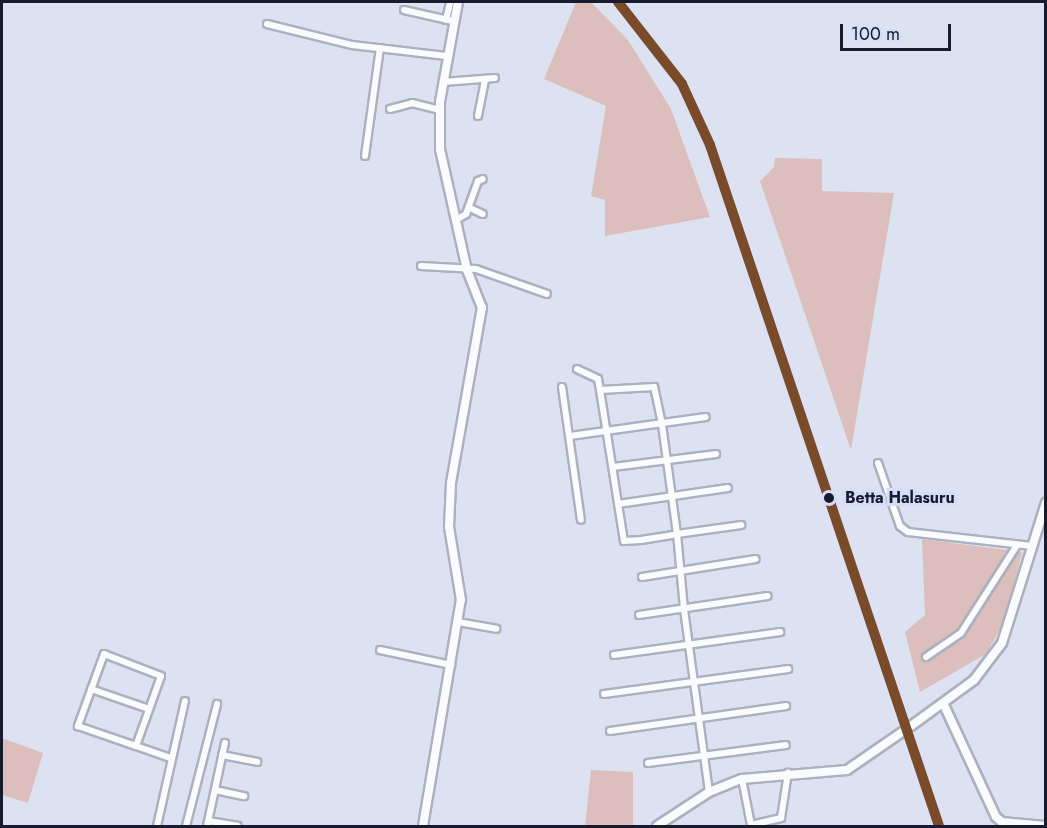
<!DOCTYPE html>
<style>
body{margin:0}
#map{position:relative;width:1047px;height:828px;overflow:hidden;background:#dde2f2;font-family:Jost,sans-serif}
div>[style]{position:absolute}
.green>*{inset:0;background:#dcbebc}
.roads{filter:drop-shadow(2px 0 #acb0bf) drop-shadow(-2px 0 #acb0bf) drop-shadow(0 2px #acb0bf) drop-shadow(0 -2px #acb0bf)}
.minor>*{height:6px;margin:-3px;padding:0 3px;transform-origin:3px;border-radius:3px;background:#fafbfd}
.tertiary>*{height:8px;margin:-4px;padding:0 4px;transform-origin:4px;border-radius:4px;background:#fafbfd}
.rail-1>*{height:10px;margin:-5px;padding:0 5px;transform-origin:5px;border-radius:5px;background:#7a4b2a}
.dots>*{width:16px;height:16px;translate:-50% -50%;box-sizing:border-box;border:3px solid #d5ddfa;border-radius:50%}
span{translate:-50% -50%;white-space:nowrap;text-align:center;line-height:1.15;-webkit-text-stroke:6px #d5ddfa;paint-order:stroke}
.stop-label{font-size:16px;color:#181b2d;font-weight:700}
.left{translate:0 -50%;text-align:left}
.frame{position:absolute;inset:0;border:3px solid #181b2d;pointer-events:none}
.scale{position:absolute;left:840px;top:24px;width:111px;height:27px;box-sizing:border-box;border:3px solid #181b2d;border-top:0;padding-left:8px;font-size:18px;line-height:21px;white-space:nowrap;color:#181b2d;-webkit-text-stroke:4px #d5ddfa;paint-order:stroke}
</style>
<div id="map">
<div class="green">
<div style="clip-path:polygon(576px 2px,591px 2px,628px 40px,671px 109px,710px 217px,605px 236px,605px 200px,591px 196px,606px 106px,544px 79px)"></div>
<div style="clip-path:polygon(775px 158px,822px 159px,822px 191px,894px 193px,851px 450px,760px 181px,774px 167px)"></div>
<div style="clip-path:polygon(922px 539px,1022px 552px,1005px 621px,986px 654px,920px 692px,905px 632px,925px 615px)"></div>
<div style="clip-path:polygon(2px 738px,43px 753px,28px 803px,2px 795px)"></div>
<div style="clip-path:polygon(591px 770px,633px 772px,633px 826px,585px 826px)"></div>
</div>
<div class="roads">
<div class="minor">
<div style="left:404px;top:10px;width:50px;rotate:12.7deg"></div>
<div style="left:446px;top:20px;width:18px;rotate:-77deg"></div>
<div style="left:267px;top:24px;width:88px;rotate:13.9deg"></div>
<div style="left:352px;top:45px;width:95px;rotate:6.7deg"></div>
<div style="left:443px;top:82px;width:52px;rotate:-4.4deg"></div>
<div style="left:390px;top:109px;width:23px;rotate:-15deg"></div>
<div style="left:412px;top:103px;width:29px;rotate:14deg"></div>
<div style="left:478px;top:116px;width:38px;rotate:-79deg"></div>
<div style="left:365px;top:156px;width:109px;rotate:-82.1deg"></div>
<div style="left:470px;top:208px;width:14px;rotate:25deg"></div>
<div style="left:456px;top:220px;width:12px;rotate:-31deg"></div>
<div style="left:466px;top:214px;width:35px;rotate:-70deg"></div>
<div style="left:478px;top:181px;width:5px;rotate:-22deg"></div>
<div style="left:421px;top:266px;width:55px;rotate:3.1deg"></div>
<div style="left:476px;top:269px;width:75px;rotate:19.4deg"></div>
<div style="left:577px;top:369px;width:23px;rotate:25deg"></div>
<div style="left:598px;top:379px;width:11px;rotate:80deg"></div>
<div style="left:562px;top:387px;width:134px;rotate:81.9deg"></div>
<div style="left:570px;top:436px;width:137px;rotate:-8deg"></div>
<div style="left:878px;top:463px;width:67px;rotate:70.8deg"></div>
<div style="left:900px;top:526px;width:10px;rotate:37deg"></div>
<div style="left:908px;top:532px;width:125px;rotate:6.4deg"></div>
<div style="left:613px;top:467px;width:104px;rotate:-7.2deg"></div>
<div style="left:618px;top:504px;width:111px;rotate:-8.3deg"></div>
<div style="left:642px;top:577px;width:115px;rotate:-9deg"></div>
<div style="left:639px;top:615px;width:130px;rotate:-8.4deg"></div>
<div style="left:458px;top:622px;width:39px;rotate:10deg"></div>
<div style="left:380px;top:650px;width:73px;rotate:11.9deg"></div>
<div style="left:614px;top:655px;width:168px;rotate:-7.9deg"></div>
<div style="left:926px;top:657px;width:42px;rotate:-34.4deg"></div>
<div style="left:961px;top:633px;width:104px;rotate:-57.5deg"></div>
<div style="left:91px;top:689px;width:61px;rotate:19deg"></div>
<div style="left:604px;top:694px;width:186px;rotate:-7.7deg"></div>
<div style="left:610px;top:731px;width:178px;rotate:-8.1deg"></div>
<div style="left:136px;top:746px;width:74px;rotate:-70.3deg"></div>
<div style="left:161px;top:676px;width:61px;rotate:-158.9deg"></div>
<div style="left:104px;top:654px;width:77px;rotate:109.9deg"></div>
<div style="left:78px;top:726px;width:61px;rotate:19deg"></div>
<div style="left:136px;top:746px;width:37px;rotate:19deg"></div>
<div style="left:222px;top:755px;width:36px;rotate:11deg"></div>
<div style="left:648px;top:763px;width:139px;rotate:-7.4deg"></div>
<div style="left:742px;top:779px;width:47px;rotate:78.9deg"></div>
<div style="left:751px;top:825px;width:31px;rotate:-13deg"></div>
<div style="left:781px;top:818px;width:46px;rotate:-81.2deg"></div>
<div style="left:215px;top:790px;width:30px;rotate:12deg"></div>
<div style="left:709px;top:792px;width:185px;rotate:-97.8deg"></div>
<div style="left:684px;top:609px;width:75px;rotate:-95.3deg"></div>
<div style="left:677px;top:534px;width:111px;rotate:-97.8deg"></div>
<div style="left:662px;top:424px;width:38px;rotate:-102deg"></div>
<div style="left:654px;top:387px;width:54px;rotate:176.8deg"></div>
<div style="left:600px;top:390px;width:153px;rotate:81deg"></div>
<div style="left:624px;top:541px;width:17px;rotate:-3deg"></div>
<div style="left:641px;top:540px;width:36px;rotate:-9deg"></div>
<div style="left:677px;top:534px;width:65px;rotate:-8deg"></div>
<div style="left:208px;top:821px;width:30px;rotate:9deg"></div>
<div style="left:157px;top:826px;width:128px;rotate:-77.4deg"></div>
<div style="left:186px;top:826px;width:126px;rotate:-75.7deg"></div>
<div style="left:207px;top:826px;width:85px;rotate:-77.8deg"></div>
</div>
<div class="tertiary">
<div style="left:944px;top:705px;width:123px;rotate:65.1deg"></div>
<div style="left:996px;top:817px;width:8px;rotate:40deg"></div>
<div style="left:1002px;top:822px;width:44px;rotate:5.2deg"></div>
<div style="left:911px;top:726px;width:78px;rotate:-36.1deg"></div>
<div style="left:974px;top:680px;width:46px;rotate:-52.9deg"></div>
<div style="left:1002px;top:643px;width:147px;rotate:-72.6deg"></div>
<div style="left:423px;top:826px;width:229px;rotate:-80.5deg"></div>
<div style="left:461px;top:600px;width:74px;rotate:-99.3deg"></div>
<div style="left:449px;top:527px;width:44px;rotate:-87.4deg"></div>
<div style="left:451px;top:483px;width:178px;rotate:-80deg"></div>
<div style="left:482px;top:308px;width:41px;rotate:-111.5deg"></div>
<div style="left:467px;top:270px;width:124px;rotate:-102.6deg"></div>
<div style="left:440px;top:149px;width:47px;rotate:-90deg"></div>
<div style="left:440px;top:102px;width:102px;rotate:-79.8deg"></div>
<div style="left:657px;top:826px;width:62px;rotate:-33.2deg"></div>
<div style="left:709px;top:792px;width:35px;rotate:-22deg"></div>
<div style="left:742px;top:779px;width:105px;rotate:-4.9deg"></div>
<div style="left:847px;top:770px;width:67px;rotate:-34.6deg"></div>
</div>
</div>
<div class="rail-1">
<div style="left:618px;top:2px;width:104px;rotate:52deg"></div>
<div style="left:682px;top:84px;width:67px;rotate:65.3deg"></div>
<div style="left:710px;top:145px;width:718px;rotate:71.41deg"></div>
</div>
<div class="dots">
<div style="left:829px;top:498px;background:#181b2d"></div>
</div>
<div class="stop-label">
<span class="left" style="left:845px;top:498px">Betta Halasuru</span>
</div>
<div class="frame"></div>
<div class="scale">100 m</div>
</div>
